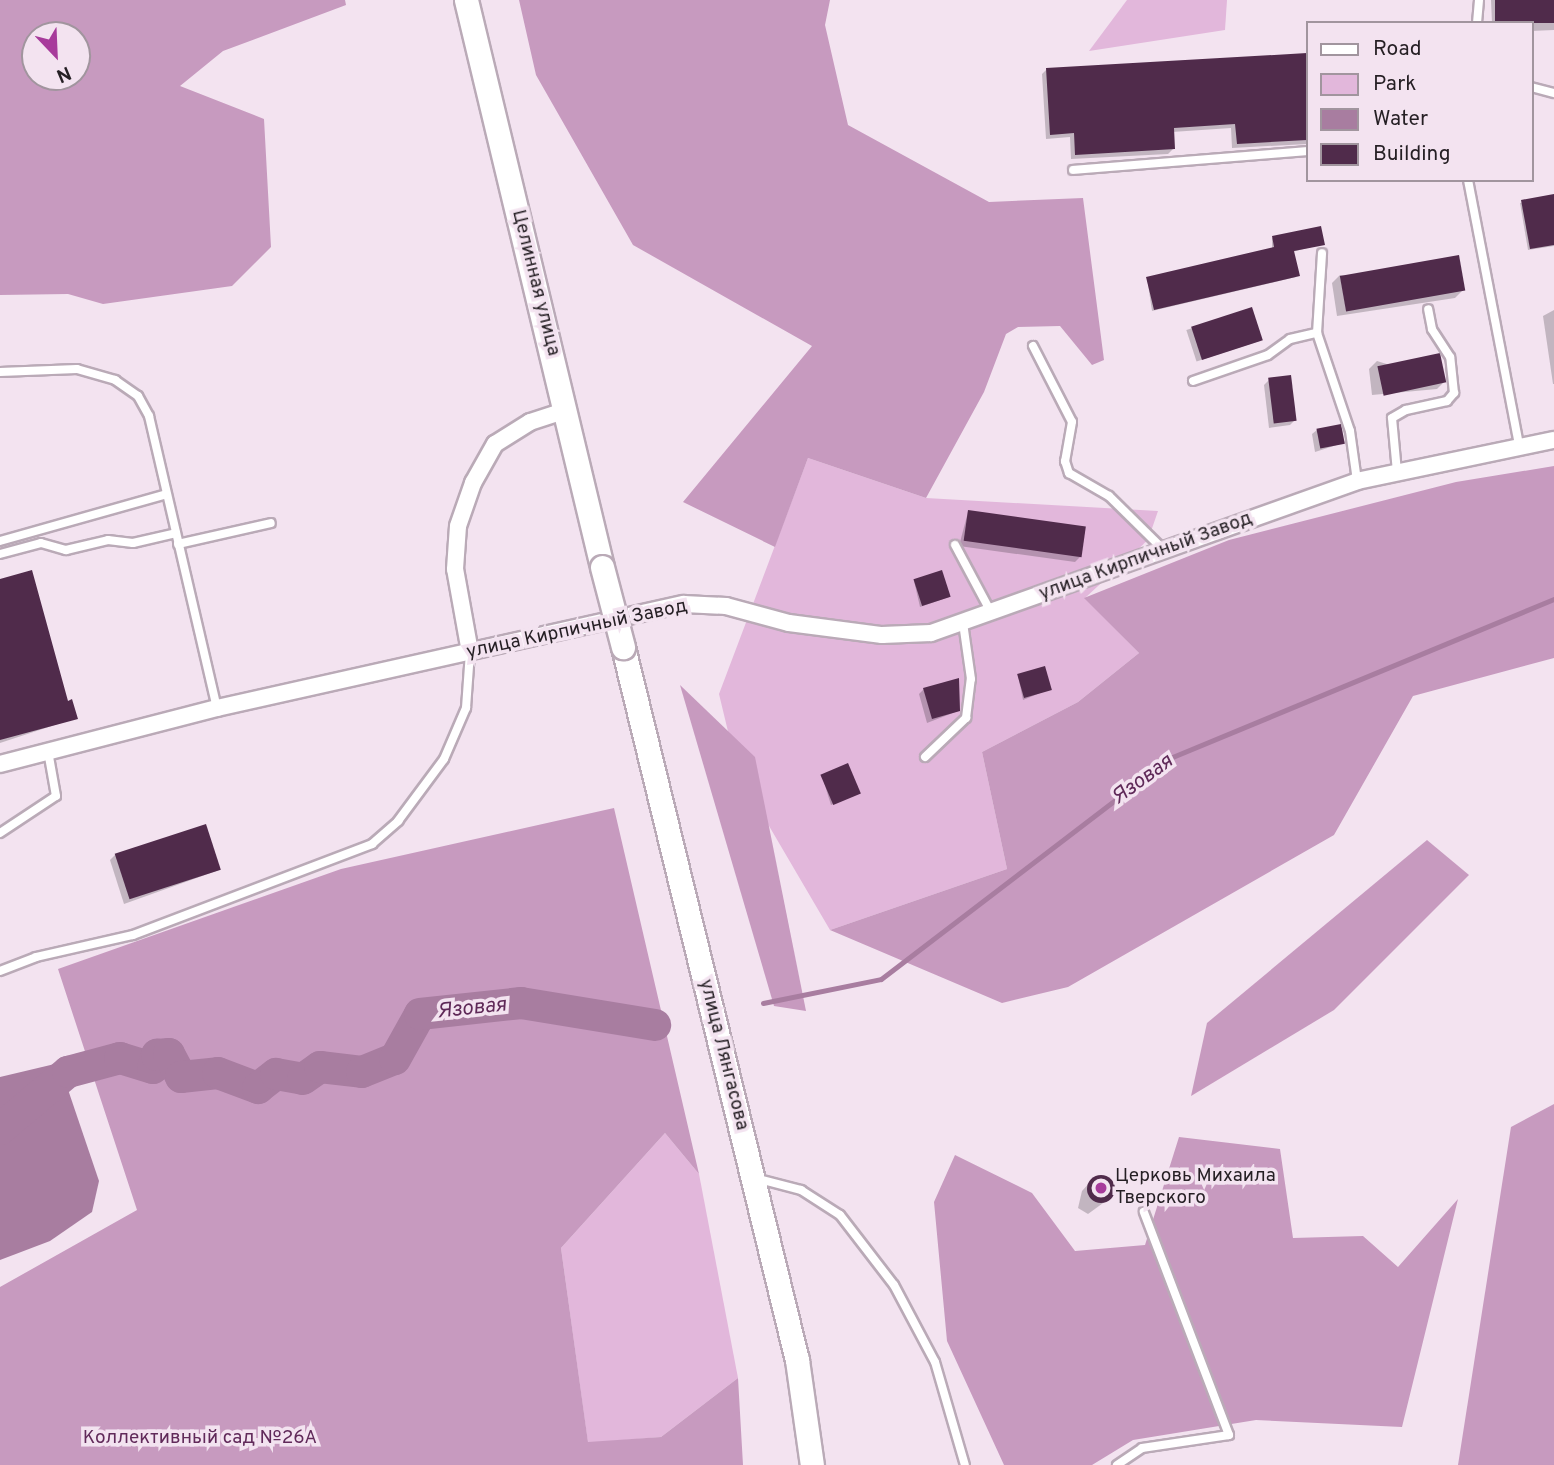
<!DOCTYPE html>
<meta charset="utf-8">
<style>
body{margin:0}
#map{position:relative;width:1554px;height:1465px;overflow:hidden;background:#f3e3f0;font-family:Overpass,sans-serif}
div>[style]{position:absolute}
.green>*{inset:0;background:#e2b7db}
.forest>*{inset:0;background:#c79abf}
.water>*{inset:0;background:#a87da0}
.shadow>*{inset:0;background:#0003;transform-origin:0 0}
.stream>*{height:5px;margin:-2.5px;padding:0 2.5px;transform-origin:2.5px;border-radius:2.5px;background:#a87da0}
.river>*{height:32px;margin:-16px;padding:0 16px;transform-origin:16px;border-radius:16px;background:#a87da0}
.building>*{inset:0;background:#502b4b;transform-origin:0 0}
.round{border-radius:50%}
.roads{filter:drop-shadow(2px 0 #baaab7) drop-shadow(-2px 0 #baaab7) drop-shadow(0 2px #baaab7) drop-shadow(0 -2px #baaab7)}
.lane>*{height:8px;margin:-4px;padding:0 4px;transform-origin:4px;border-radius:4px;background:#fff}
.street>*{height:16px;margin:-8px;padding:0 8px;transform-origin:8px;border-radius:8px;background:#fff}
.secondary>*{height:23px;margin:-11.5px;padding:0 11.5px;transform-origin:11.5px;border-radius:11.5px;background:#fff}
.bridges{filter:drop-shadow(2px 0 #baaab7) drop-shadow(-2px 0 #baaab7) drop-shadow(0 2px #baaab7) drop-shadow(0 -2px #baaab7)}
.secondary-bridge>*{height:23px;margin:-11.5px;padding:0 11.5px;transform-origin:11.5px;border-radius:11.5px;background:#fff}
.dots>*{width:19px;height:19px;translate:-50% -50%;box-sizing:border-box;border:4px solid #f3e3f0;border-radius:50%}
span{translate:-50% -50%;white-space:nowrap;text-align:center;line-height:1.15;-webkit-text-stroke:7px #f3e3f0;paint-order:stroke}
.street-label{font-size:19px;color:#251f24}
.poi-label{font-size:19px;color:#251f24}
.left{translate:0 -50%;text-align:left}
.park-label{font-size:19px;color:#612a5a}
.water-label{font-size:21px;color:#5f2958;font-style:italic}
.legend{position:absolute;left:1306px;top:21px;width:228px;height:161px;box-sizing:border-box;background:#f3e3f0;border:2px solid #a1959e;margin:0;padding:9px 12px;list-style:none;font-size:21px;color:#251f24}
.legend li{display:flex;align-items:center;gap:14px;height:35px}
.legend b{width:35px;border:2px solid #a1959e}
.north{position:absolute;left:21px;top:21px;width:70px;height:70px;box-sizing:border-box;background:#f3e3f0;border:2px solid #a1959e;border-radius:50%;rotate:157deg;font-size:19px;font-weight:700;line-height:28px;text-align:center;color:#251f24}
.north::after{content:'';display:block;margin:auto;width:24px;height:32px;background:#a73b9b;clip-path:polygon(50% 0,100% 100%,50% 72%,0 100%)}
</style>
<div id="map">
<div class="green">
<div style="clip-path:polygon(1127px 0,1227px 0,1225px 30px,1089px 51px)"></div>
<div style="clip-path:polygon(808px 458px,926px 498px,1158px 511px,1148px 540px,1085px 598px,1139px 653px,1078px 702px,982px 752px,1007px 869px,830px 930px,738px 773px,719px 694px)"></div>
<div style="clip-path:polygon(665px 1133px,699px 1174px,738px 1378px,661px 1437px,588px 1443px,561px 1248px)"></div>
</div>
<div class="forest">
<div style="clip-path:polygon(evenodd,0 0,345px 0,346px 5px,223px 51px,180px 86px,264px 119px,271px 247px,232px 286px,103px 304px,68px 294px,0 295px,0 0,35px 35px,77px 35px,77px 77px,35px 77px,35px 35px)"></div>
<div style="clip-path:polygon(519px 0,830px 0,825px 25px,848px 125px,989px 202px,1083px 198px,1104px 360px,1092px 365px,1060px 326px,1018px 327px,1006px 334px,984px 392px,926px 498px,808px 458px,775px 547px,683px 502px,812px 346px,633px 245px,536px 75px)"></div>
<div style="clip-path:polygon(1554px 466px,1554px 658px,1413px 696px,1334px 835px,1068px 987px,1002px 1003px,830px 930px,1007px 869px,982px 752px,1078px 702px,1139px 653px,1084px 598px,1229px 540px,1456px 482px)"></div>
<div style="clip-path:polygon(680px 685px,755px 757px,806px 1011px,774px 1006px)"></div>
<div style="clip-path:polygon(614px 808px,699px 1174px,665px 1133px,561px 1248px,588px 1442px,661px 1437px,738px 1378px,743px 1465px,0 1465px,0 1287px,137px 1210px,58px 969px,341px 869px)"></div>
<div style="clip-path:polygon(1427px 840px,1469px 875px,1334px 1010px,1191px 1096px,1207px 1023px)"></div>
<div style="clip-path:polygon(1554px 1104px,1554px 1465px,1458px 1465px,1511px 1127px)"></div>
<div style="clip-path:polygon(1179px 1137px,1280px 1149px,1293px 1238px,1363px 1236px,1398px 1267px,1458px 1199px,1402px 1427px,1256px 1420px,1133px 1440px,1092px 1465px,1004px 1465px,947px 1341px,934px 1202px,955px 1155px,1032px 1193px,1075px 1251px,1145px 1245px)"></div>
</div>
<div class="water">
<div style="clip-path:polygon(59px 1063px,99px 1181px,92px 1212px,50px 1241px,0 1260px,0 1077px)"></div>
</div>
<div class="shadow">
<div style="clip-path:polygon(1491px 0,1554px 0,1554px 30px,1531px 31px,1531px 23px,1492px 23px)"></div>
<div style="clip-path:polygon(1307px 55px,1307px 144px,1232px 148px,1231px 128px,1172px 132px,1173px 149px,1168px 154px,1071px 159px,1070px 137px,1046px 139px,1042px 74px,1047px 69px)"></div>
<div style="clip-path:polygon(1554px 196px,1554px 246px,1528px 250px,1520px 203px)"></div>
<div style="clip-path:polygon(1272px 238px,1323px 244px,1292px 252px,1296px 277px,1152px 311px,1147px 278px,1272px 249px)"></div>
<div style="clip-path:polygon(1340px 275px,1463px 290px,1455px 298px,1337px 316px,1332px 283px)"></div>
<div style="left:1251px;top:309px;width:33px;height:68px;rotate:72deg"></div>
<div style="clip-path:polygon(1554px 310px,1554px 384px,1553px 384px,1543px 316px)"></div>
<div style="clip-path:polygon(1377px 361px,1444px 382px,1437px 389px,1372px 395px,1369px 369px)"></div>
<div style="clip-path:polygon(1269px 380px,1295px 420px,1290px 425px,1269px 428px,1264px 385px)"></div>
<div style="clip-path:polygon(1317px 430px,1343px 443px,1315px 452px,1312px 434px)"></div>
<div style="clip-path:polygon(968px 512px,1080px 557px,1075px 562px,959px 546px)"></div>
<div style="clip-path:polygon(0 580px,76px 718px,0 743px)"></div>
<div style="clip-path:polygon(914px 581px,949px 597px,920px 607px)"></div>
<div style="clip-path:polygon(1018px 676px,1050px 689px,1023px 700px)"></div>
<div style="clip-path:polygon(924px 689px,958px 711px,927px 723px,919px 694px)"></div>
<div style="clip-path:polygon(822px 776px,857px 794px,831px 805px)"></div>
<div style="clip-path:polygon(115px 855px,219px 870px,124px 904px,110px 860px)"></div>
<div style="clip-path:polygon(1092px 1180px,1109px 1181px,1110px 1198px,1088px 1214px,1078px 1208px,1082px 1191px)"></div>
</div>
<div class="stream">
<div style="left:763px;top:1003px;width:120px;rotate:-11.5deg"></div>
<div style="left:881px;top:979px;width:364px;rotate:-37.4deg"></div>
<div style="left:1170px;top:758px;width:416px;rotate:-22.5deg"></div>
</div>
<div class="river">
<div style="left:0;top:1129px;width:89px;rotate:-40deg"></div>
<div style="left:68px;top:1072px;width:54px;rotate:-15.1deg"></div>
<div style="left:120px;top:1058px;width:34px;rotate:17deg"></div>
<div style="left:153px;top:1068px;width:14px;rotate:-73deg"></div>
<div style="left:157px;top:1055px;width:12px;rotate:-5deg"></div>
<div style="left:169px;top:1054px;width:26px;rotate:62deg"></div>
<div style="left:181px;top:1077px;width:37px;rotate:-6deg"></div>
<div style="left:218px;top:1073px;width:43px;rotate:20.6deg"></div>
<div style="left:258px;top:1088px;width:23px;rotate:-38deg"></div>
<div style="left:276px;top:1074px;width:27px;rotate:10deg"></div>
<div style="left:303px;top:1079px;width:21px;rotate:-35deg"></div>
<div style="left:320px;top:1067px;width:42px;rotate:6.8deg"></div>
<div style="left:362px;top:1072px;width:35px;rotate:-22deg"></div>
<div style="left:395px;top:1059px;width:51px;rotate:-60.9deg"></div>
<div style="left:420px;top:1014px;width:102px;rotate:-6.2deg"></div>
<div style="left:521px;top:1003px;width:136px;rotate:9.3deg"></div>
</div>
<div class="building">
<div style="left:1495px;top:0;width:59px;height:23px"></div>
<div style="clip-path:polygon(1307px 53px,1307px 140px,1237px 144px,1235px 124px,1174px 128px,1175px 149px,1075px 155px,1074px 133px,1050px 135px,1046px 68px)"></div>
<div style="clip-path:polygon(1554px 194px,1554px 245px,1530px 249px,1521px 200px)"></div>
<div style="clip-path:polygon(1321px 226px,1325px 245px,1294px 251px,1300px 276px,1154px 310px,1146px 277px,1274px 247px,1272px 236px)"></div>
<div style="left:1459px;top:255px;width:36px;height:121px;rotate:80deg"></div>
<div style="left:1252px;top:307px;width:35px;height:64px;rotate:72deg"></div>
<div style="left:1440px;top:353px;width:30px;height:64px;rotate:78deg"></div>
<div style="left:1291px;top:375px;width:46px;height:23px;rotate:83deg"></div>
<div style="left:1341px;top:424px;width:20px;height:25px;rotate:79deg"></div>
<div style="left:968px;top:510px;width:119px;height:31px;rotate:8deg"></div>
<div style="clip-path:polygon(32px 570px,68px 701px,72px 699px,78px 719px,0 740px,0 579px)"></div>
<div style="left:942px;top:570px;width:28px;height:30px;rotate:72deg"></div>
<div style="left:1045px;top:666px;width:25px;height:29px;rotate:74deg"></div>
<div style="clip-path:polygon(959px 678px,960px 711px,932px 719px,923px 688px)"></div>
<div style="left:848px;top:763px;width:33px;height:30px;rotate:67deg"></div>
<div style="left:206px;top:824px;width:48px;height:96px;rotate:72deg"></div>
<div class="round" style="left:1087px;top:1175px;width:28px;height:28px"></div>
</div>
<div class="roads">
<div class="lane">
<div style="left:1477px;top:23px;width:23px;rotate:-85deg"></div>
<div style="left:1531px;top:87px;width:24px;rotate:15deg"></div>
<div style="left:1073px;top:170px;width:235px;rotate:-4.6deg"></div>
<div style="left:1468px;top:180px;width:270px;rotate:79.1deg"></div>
<div style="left:1317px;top:333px;width:80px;rotate:-86.4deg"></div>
<div style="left:1033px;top:346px;width:85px;rotate:62.8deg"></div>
<div style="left:1072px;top:422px;width:40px;rotate:100deg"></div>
<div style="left:1065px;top:461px;width:13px;rotate:72deg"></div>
<div style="left:1069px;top:473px;width:46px;rotate:29.9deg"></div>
<div style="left:1109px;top:496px;width:76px;rotate:44.5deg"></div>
<div style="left:0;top:372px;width:77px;rotate:-2.2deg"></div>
<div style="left:77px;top:369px;width:40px;rotate:16deg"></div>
<div style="left:115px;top:380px;width:28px;rotate:35deg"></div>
<div style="left:138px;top:396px;width:23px;rotate:61deg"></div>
<div style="left:149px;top:416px;width:300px;rotate:76.9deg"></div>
<div style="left:1193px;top:381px;width:79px;rotate:-19.1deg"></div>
<div style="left:1268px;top:355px;width:27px;rotate:-36deg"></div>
<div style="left:1290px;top:339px;width:28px;rotate:-13deg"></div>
<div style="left:1317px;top:333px;width:103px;rotate:71.4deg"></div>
<div style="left:1350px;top:431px;width:50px;rotate:82deg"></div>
<div style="left:1397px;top:472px;width:54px;rotate:-95.3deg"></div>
<div style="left:1392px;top:418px;width:16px;rotate:-30deg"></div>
<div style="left:1406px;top:410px;width:42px;rotate:-12.4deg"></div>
<div style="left:1447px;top:401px;width:11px;rotate:-49deg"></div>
<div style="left:1454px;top:393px;width:36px;rotate:-96deg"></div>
<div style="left:1450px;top:357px;width:33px;rotate:-123deg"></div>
<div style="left:1432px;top:329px;width:20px;rotate:-101deg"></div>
<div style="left:0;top:541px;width:173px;rotate:-15.7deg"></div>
<div style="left:178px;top:544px;width:95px;rotate:-12.7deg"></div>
<div style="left:955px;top:545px;width:78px;rotate:61.8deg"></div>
<div style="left:0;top:554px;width:42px;rotate:-15deg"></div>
<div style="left:41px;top:543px;width:26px;rotate:16deg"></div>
<div style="left:66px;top:550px;width:43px;rotate:-13.4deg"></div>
<div style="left:108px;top:540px;width:25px;rotate:7deg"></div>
<div style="left:133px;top:543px;width:44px;rotate:-13.1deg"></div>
<div style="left:925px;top:757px;width:57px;rotate:-43.6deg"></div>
<div style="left:966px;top:718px;width:39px;rotate:-83deg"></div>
<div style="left:971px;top:679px;width:57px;rotate:-98.1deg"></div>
<div style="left:0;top:833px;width:67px;rotate:-33.5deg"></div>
<div style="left:56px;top:796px;width:46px;rotate:-100.1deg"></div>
<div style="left:0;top:971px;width:39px;rotate:-21deg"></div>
<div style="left:36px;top:957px;width:99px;rotate:-12.8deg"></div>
<div style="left:133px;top:935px;width:256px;rotate:-20.8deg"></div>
<div style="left:372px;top:844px;width:35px;rotate:-41deg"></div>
<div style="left:398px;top:821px;width:77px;rotate:-53.4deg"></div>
<div style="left:444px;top:759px;width:56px;rotate:-66.7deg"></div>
<div style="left:466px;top:708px;width:56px;rotate:-85.9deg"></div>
<div style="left:755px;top:1178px;width:48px;rotate:14.6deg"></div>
<div style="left:801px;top:1190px;width:46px;rotate:32.7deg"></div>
<div style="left:840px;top:1215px;width:88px;rotate:52.4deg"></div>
<div style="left:894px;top:1285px;width:87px;rotate:62deg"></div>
<div style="left:935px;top:1362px;width:107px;rotate:73.8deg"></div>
<div style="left:1117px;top:1465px;width:30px;rotate:-34deg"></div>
<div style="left:1142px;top:1448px;width:88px;rotate:-8.5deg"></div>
<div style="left:1229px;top:1435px;width:239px;rotate:-110.9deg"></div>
</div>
<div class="street">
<div style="left:470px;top:652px;width:84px;rotate:-100.2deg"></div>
<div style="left:455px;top:569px;width:43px;rotate:-86deg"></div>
<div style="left:458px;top:526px;width:46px;rotate:-70.8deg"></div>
<div style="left:473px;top:483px;width:45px;rotate:-60.6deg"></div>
<div style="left:495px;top:444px;width:41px;rotate:-32.2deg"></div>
<div style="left:530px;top:422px;width:38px;rotate:-18deg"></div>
<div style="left:0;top:764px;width:224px;rotate:-14.5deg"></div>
<div style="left:217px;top:708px;width:478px;rotate:-12.6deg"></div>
<div style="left:684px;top:604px;width:42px;rotate:2.7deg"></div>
<div style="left:726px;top:606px;width:65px;rotate:15.1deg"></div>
<div style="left:789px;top:623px;width:94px;rotate:7.4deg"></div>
<div style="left:882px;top:635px;width:49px;rotate:-2.3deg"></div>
<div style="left:931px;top:633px;width:452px;rotate:-19.6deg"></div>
<div style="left:1357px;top:481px;width:201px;rotate:-11.8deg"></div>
</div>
<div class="secondary">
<div style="left:466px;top:0;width:583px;rotate:76.51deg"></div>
<div style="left:623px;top:647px;width:734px;rotate:76.29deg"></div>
<div style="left:797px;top:1360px;width:106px;rotate:81.9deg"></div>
</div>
</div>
<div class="bridges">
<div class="secondary-bridge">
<div style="left:602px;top:567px;width:83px;rotate:75.3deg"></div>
</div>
</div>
<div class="dots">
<div style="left:1101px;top:1188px;background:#a73b9b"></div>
</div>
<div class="street-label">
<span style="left:535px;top:283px;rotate:76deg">Целинная улица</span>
<span style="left:1146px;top:557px;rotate:-20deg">улица Кирпичный Завод</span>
<span style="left:577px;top:630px;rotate:-12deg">улица Кирпичный Завод</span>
<span style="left:723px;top:1055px;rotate:76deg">улица Лянгасова</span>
</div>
<div class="poi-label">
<span class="left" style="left:1115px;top:1188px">Церковь Михаила<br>Тверского</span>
</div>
<div class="park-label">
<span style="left:200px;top:1439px">Коллективный сад №26А</span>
</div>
<div class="water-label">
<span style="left:1143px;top:780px;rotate:-36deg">Язовая</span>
<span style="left:472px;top:1009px;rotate:-6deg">Язовая</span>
</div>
<ul class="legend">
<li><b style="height:9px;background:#fff"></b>Road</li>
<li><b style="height:19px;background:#e2b7db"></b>Park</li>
<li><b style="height:19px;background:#a87da0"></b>Water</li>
<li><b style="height:19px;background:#502b4b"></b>Building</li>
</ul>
<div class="north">N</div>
</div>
